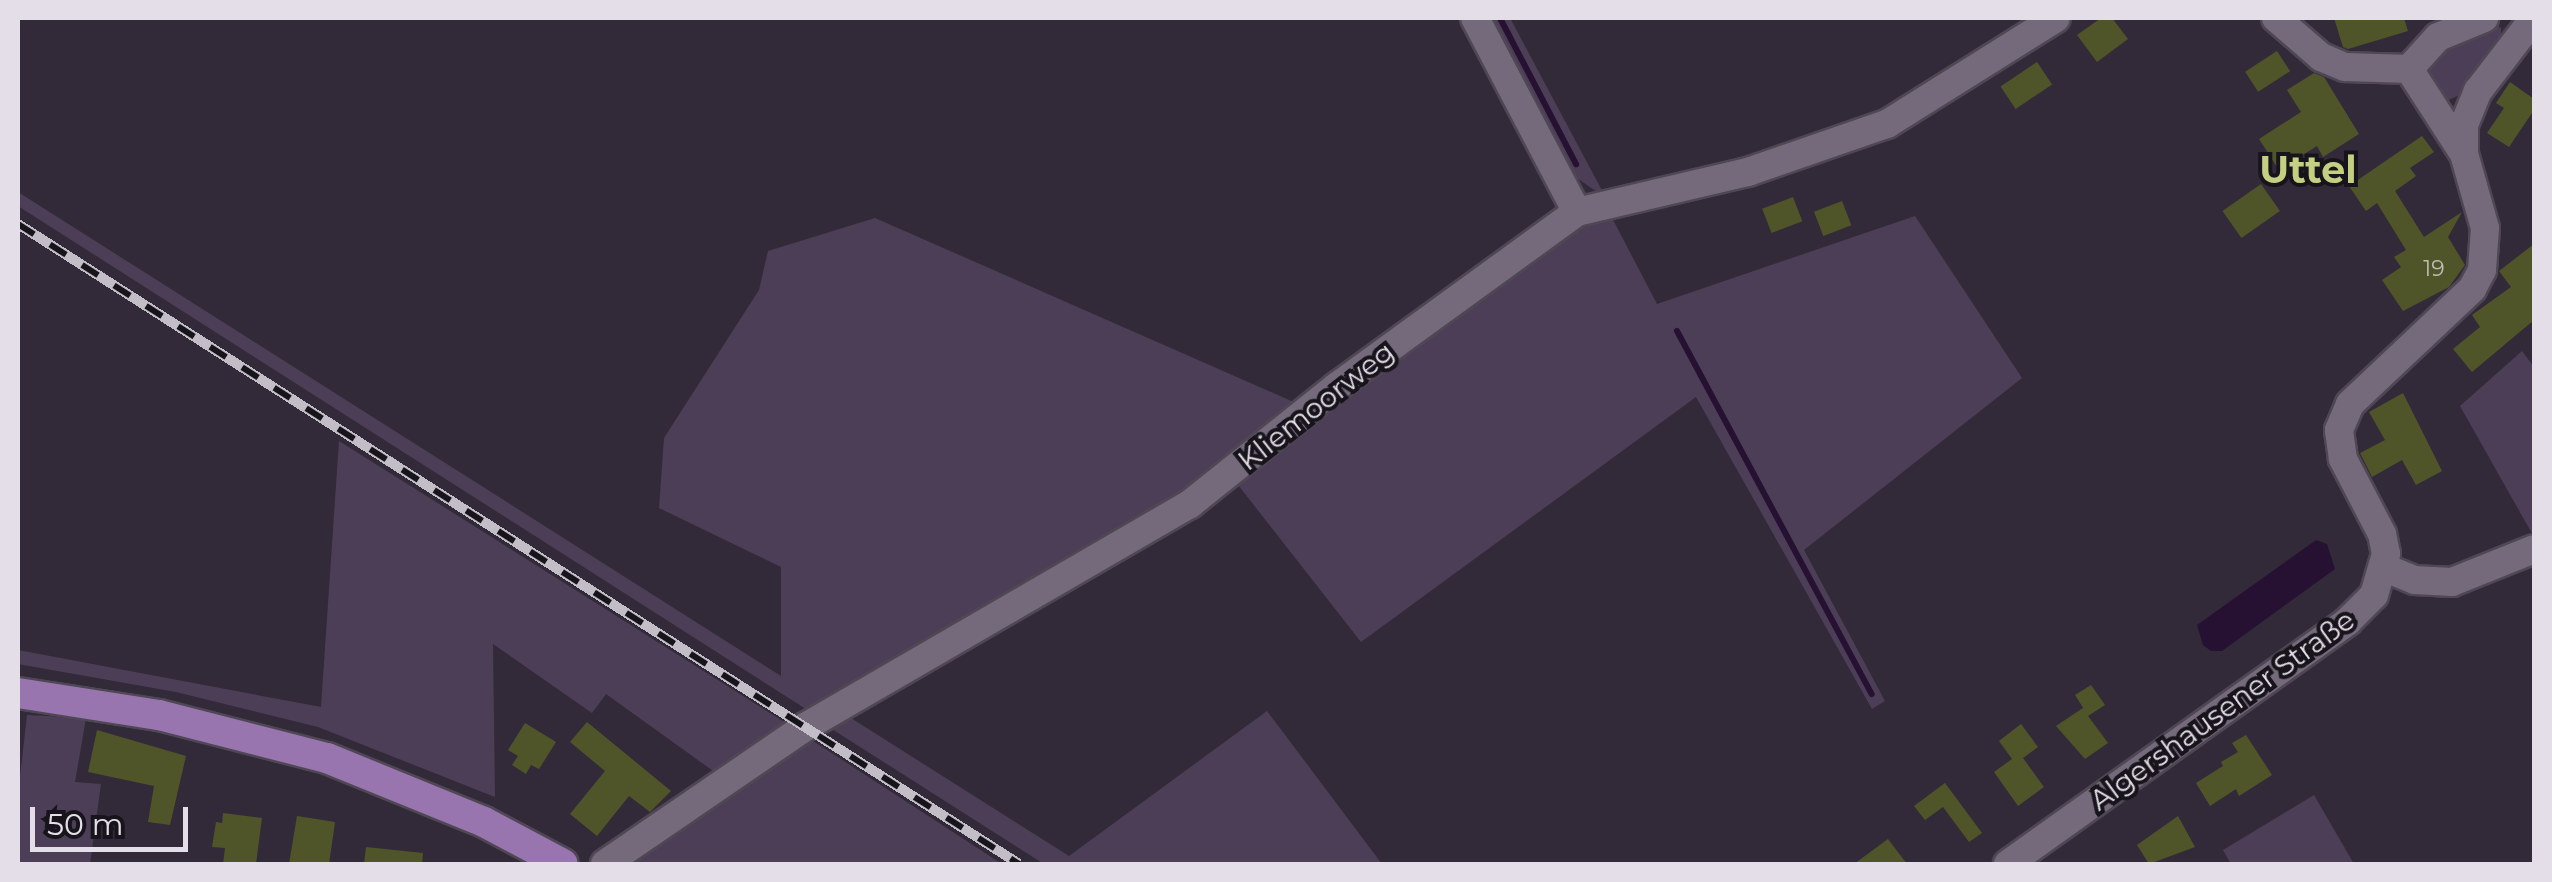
<!DOCTYPE html>
<meta charset="utf-8">
<style>
body{margin:0}
#map{position:relative;width:2552px;height:882px;overflow:hidden;background:#332a39;font-family:Montserrat,sans-serif}
div>[style]{position:absolute}
.green>*{inset:0;background:#4d3e57}
.water>*{inset:0;background:#261132}
.stream>*{height:6px;margin:-3px;padding:0 3px;transform-origin:3px;border-radius:3px;background:#261132}
.building>*{inset:0;background:#4f5529;transform-origin:0 0}
.roads{filter:drop-shadow(2px 0 #4f4754) drop-shadow(-2px 0 #4f4754) drop-shadow(0 2px #4f4754) drop-shadow(0 -2px #4f4754)}
.minor>*{height:28px;margin:-14px;padding:0 14px;transform-origin:14px;border-radius:14px;background:#746a7b}
.major>*{height:30px;margin:-15px;padding:0 15px;transform-origin:15px;border-radius:15px;background:#9875ae}
.rail>*{height:10px;margin-top:-5px;transform-origin:0;background:repeating-linear-gradient(90deg,#18141b 0 19px,#c3bdc8 0 38px);box-sizing:border-box;border-block:2px solid #c3bdc8}
span{translate:-50% -50%;white-space:nowrap;text-align:center;line-height:1.15;-webkit-text-stroke:8px #18141b;paint-order:stroke}
.number-label{font-size:22px;color:#bfbcb8}
.number-label span{-webkit-text-stroke-width:0}
.street-label{font-size:28px;color:#e4dee8}
.district-label{font-size:38px;color:#c4cf82;font-weight:700}
.frame{position:absolute;inset:0;border:20px solid #e4dee8;pointer-events:none}
.scale{position:absolute;left:30px;top:807px;width:158px;height:45px;box-sizing:border-box;border:5px solid #e4dee8;border-top:0;padding-left:12px;font-size:30px;line-height:35px;white-space:nowrap;color:#e4dee8;-webkit-text-stroke:8px #18141b;paint-order:stroke}
</style>
<div id="map">
<div class="green">
<div style="clip-path:polygon(1489px 18px,1510px 18px,1606px 198px,1568px 172px)"></div>
<div style="clip-path:polygon(2492px 23px,2501px 28px,2501px 42px,2464px 93px,2444px 102px,2423px 76px,2430px 54px)"></div>
<div style="clip-path:polygon(18px 192px,781px 676px,781px 567px,659px 508px,664px 438px,759px 290px,768px 251px,875px 218px,1296px 403px,1176px 498px,809px 711px,18px 206px)"></div>
<div style="clip-path:polygon(1610px 214px,1657px 304px,1915px 216px,2022px 378px,1804px 550px,1885px 701px,1872px 709px,1696px 397px,1361px 642px,1235px 481px,1341px 396px,1579px 226px)"></div>
<div style="clip-path:polygon(2522px 351px,2534px 367px,2534px 537px,2460px 406px)"></div>
<div style="clip-path:polygon(339px 441px,490px 536px,789px 725px,716px 773px,606px 694px,592px 713px,493px 644px,495px 797px,318px 727px,176px 692px,18px 664px,18px 650px,321px 707px)"></div>
<div style="clip-path:polygon(1267px 711px,1382px 864px,1044px 864px,824px 724px,843px 713px,1069px 856px)"></div>
<div style="clip-path:polygon(27px 715px,86px 718px,75px 782px,101px 784px,90px 864px,18px 864px,18px 795px)"></div>
<div style="clip-path:polygon(807px 737px,1002px 864px,622px 864px)"></div>
<div style="clip-path:polygon(2314px 795px,2354px 864px,2231px 864px,2223px 850px)"></div>
</div>
<div class="water">
<div style="clip-path:polygon(2316px 540px,2327px 544px,2335px 569px,2222px 651px,2211px 651px,2203px 645px,2197px 625px)"></div>
</div>
<div class="stream">
<div style="left:1500px;top:18px;width:165px;rotate:62.5deg"></div>
<div style="left:1677px;top:331px;width:412px;rotate:61.8deg"></div>
</div>
<div class="building">
<div style="clip-path:polygon(2101px 18px,2112px 18px,2128px 39px,2097px 62px,2077px 35px)"></div>
<div style="clip-path:polygon(2334px 18px,2404px 18px,2408px 31px,2348px 49px,2343px 47px)"></div>
<div style="left:2277px;top:51px;width:24px;height:38px;rotate:57deg"></div>
<div style="left:2037px;top:62px;width:27px;height:44px;rotate:56deg"></div>
<div style="clip-path:polygon(2314px 73px,2324px 77px,2359px 134px,2323px 157px,2317px 146px,2279px 170px,2259px 139px,2301px 112px,2287px 90px)"></div>
<div style="clip-path:polygon(2510px 82px,2534px 99px,2534px 110px,2509px 147px,2487px 133px,2504px 108px,2496px 103px)"></div>
<div style="clip-path:polygon(2422px 136px,2434px 152px,2410px 168px,2416px 176px,2395px 191px,2424px 237px,2462px 212px,2448px 237px,2465px 265px,2449px 287px,2403px 311px,2382px 280px,2401px 267px,2394px 257px,2406px 250px,2377px 203px,2366px 211px,2349px 186px)"></div>
<div style="left:2261px;top:184px;width:33px;height:47px;rotate:55deg"></div>
<div style="left:1793px;top:197px;width:26px;height:33px;rotate:69deg"></div>
<div style="left:1842px;top:201px;width:26px;height:30px;rotate:69deg"></div>
<div style="clip-path:polygon(2534px 244px,2534px 320px,2472px 372px,2453px 349px,2480px 327px,2472px 315px,2511px 287px,2499px 271px)"></div>
<div style="clip-path:polygon(2403px 393px,2442px 471px,2416px 485px,2402px 460px,2372px 477px,2360px 453px,2385px 440px,2369px 412px)"></div>
<div style="clip-path:polygon(2091px 685px,2105px 705px,2088px 716px,2108px 743px,2085px 759px,2056px 726px,2083px 708px,2085px 711px,2075px 695px)"></div>
<div style="clip-path:polygon(587px 722px,671px 791px,650px 812px,629px 796px,597px 836px,570px 814px,605px 771px,570px 742px)"></div>
<div style="clip-path:polygon(525px 723px,556px 742px,539px 769px,531px 765px,526px 774px,512px 765px,518px 756px,508px 750px)"></div>
<div style="clip-path:polygon(2021px 724px,2038px 747px,2023px 758px,2044px 787px,2018px 806px,1994px 772px,2012px 759px,1999px 741px)"></div>
<div style="clip-path:polygon(97px 730px,186px 756px,170px 825px,148px 822px,154px 786px,88px 772px)"></div>
<div style="clip-path:polygon(2246px 735px,2272px 775px,2239px 796px,2236px 789px,2210px 806px,2196px 783px,2223px 766px,2221px 762px,2238px 752px,2232px 743px)"></div>
<div style="clip-path:polygon(1945px 783px,1982px 833px,1969px 842px,1943px 807px,1925px 820px,1914px 806px)"></div>
<div style="clip-path:polygon(223px 813px,262px 818px,256px 864px,223px 864px,225px 848px,212px 847px,216px 822px,222px 823px)"></div>
<div style="clip-path:polygon(297px 816px,335px 822px,329px 864px,289px 864px)"></div>
<div style="clip-path:polygon(2178px 816px,2195px 847px,2149px 864px,2137px 845px)"></div>
<div style="clip-path:polygon(1888px 839px,1907px 864px,1854px 864px)"></div>
<div style="clip-path:polygon(366px 847px,423px 853px,422px 864px,364px 864px)"></div>
</div>
<div class="roads">
<div class="minor">
<div style="left:1475px;top:18px;width:219px;rotate:62.3deg"></div>
<div style="left:2276px;top:18px;width:60px;rotate:40.9deg"></div>
<div style="left:2321px;top:57px;width:26px;rotate:23deg"></div>
<div style="left:2345px;top:67px;width:64px;rotate:1.8deg"></div>
<div style="left:2409px;top:69px;width:101px;rotate:57.1deg"></div>
<div style="left:2409px;top:69px;width:43px;rotate:-47.8deg"></div>
<div style="left:2438px;top:37px;width:50px;rotate:-22.4deg"></div>
<div style="left:2385px;top:568px;width:31px;rotate:22deg"></div>
<div style="left:2414px;top:580px;width:38px;rotate:3deg"></div>
<div style="left:2452px;top:582px;width:88px;rotate:-21.9deg"></div>
<div style="left:605px;top:864px;width:242px;rotate:-34.4deg"></div>
<div style="left:805px;top:727px;width:445px;rotate:-30.1deg"></div>
<div style="left:1190px;top:504px;width:187px;rotate:-38.7deg"></div>
<div style="left:1336px;top:387px;width:298px;rotate:-36deg"></div>
<div style="left:1577px;top:212px;width:176px;rotate:-13.2deg"></div>
<div style="left:1748px;top:172px;width:147px;rotate:-19.1deg"></div>
<div style="left:1887px;top:124px;width:199px;rotate:-32.1deg"></div>
<div style="left:2008px;top:864px;width:417px;rotate:-35.5deg"></div>
<div style="left:2347px;top:622px;width:38px;rotate:-45deg"></div>
<div style="left:2374px;top:595px;width:43px;rotate:-73.7deg"></div>
<div style="left:2386px;top:554px;width:20px;rotate:-101deg"></div>
<div style="left:2382px;top:534px;width:85px;rotate:-117.5deg"></div>
<div style="left:2343px;top:459px;width:29px;rotate:-98deg"></div>
<div style="left:2339px;top:430px;width:28px;rotate:-67deg"></div>
<div style="left:2350px;top:404px;width:168px;rotate:-43.3deg"></div>
<div style="left:2472px;top:289px;width:21px;rotate:-62deg"></div>
<div style="left:2482px;top:270px;width:42px;rotate:-85.9deg"></div>
<div style="left:2485px;top:228px;width:77px;rotate:-105.8deg"></div>
<div style="left:2464px;top:154px;width:29px;rotate:-90deg"></div>
<div style="left:2464px;top:125px;width:37px;rotate:-68deg"></div>
<div style="left:2478px;top:91px;width:92px;rotate:-52.5deg"></div>
</div>
<div class="major">
<div style="left:18px;top:693px;width:143px;rotate:8.9deg"></div>
<div style="left:159px;top:715px;width:173px;rotate:14.4deg"></div>
<div style="left:327px;top:758px;width:170px;rotate:22.2deg"></div>
<div style="left:484px;top:822px;width:89px;rotate:28deg"></div>
</div>
</div>
<div class="rail">
<div style="left:18px;top:224px;width:1188px;rotate:32.59deg"></div>
</div>
<div class="number-label">
<span style="left:2434px;top:269px">19</span>
</div>
<div class="street-label">
<span style="left:1316px;top:406px;rotate:-38deg">Kliemoorweg</span>
<span style="left:2222px;top:710px;rotate:-36deg">Algershausener Straße</span>
</div>
<div class="district-label">
<span style="left:2308px;top:170px">Uttel</span>
</div>
<div class="frame"></div>
<div class="scale">50 m</div>
</div>
